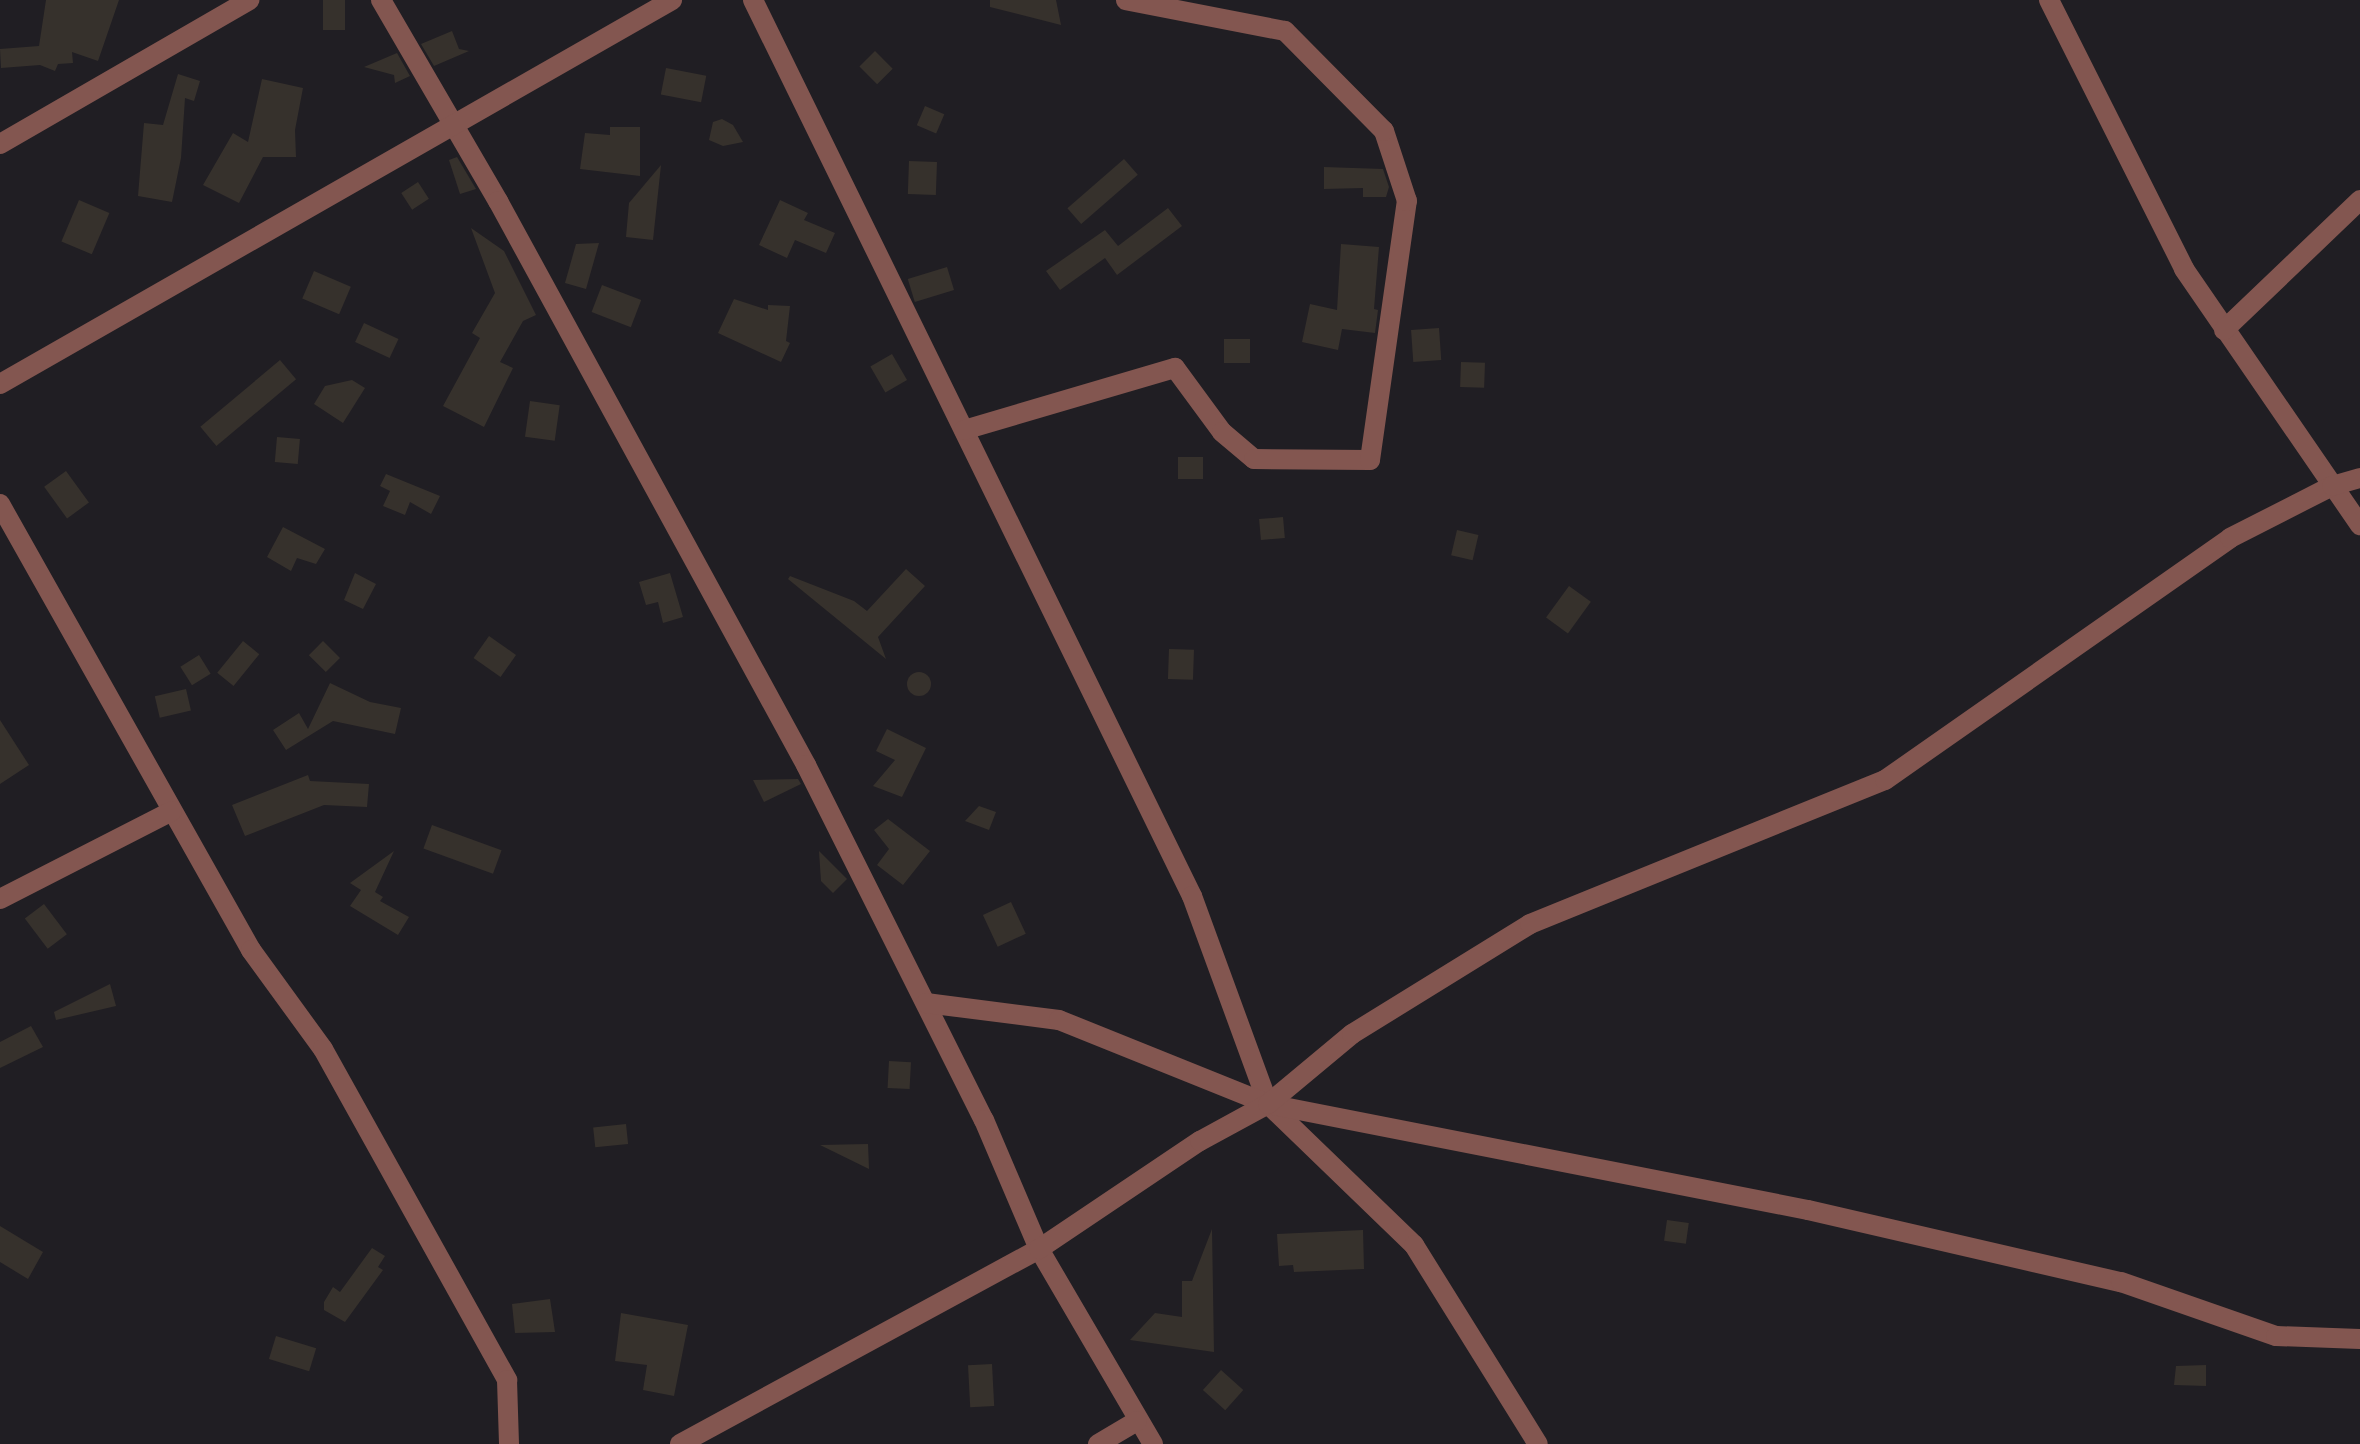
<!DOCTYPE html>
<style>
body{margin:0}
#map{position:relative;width:2360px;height:1444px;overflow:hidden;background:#201e23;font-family:"PT Sans",sans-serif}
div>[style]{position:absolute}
.building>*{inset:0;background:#36312c;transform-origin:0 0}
.round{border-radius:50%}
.street>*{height:20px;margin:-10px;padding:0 10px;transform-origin:10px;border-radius:10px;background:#835650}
span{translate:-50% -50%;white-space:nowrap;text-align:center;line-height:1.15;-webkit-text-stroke:7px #09080b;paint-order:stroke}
</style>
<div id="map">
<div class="building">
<div style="clip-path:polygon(46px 0,119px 0,98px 61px,72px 52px,73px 63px,58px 64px,55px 71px,40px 65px,1px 68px,0 49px,39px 46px)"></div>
<div style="left:323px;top:0;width:22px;height:30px"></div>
<div style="clip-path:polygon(990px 0,1056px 0,1061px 25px,990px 7px)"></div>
<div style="clip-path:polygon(452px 31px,459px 49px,469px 51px,434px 66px,421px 44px)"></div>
<div style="left:875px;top:51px;width:25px;height:22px;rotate:45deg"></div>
<div style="clip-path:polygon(397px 53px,410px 76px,395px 83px,394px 75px,364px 67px)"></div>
<div style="left:666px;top:68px;width:41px;height:27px;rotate:11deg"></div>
<div style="clip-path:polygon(178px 74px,200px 81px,194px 101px,185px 98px,181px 158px,172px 202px,138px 196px,144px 123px,163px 125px)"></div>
<div style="clip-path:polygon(262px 79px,303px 88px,295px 130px,296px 157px,263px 157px,239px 203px,203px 185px,233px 133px,248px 142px)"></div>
<div style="left:925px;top:106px;width:21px;height:21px;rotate:23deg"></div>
<div style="clip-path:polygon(722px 119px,733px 125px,743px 142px,723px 146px,709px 140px,713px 122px)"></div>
<div style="clip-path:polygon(610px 127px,640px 127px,640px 176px,580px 169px,585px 133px,610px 135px)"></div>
<div style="clip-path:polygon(457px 157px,476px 189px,460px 194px,449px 160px)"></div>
<div style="left:1124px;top:159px;width:21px;height:75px;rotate:49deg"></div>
<div style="left:909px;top:161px;width:28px;height:33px;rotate:2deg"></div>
<div style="clip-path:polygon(661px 165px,653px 240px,626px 237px,629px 203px)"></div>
<div style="clip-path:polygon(1324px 167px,1383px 169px,1389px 187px,1386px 197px,1363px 197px,1363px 188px,1324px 189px)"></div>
<div style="left:418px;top:182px;width:20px;height:20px;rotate:57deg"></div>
<div style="left:79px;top:200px;width:33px;height:45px;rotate:23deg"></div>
<div style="clip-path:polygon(780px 200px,808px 213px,804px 220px,835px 233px,826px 253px,795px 240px,787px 258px,759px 245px)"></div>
<div style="clip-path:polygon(1168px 208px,1182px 226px,1117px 275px,1105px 258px,1060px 290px,1046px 271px,1105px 230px,1118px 246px)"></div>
<div style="clip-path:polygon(471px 228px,504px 251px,536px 315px,523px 321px,500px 362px,513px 368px,484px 427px,443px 406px,480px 338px,472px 333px,495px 293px)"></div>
<div style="clip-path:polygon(599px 243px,586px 289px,565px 283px,576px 244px)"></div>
<div style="clip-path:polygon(1341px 244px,1379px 247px,1374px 309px,1378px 310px,1375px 333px,1342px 329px,1338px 350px,1302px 342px,1310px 304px,1337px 310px)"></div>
<div style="left:947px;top:267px;width:24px;height:41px;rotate:73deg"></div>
<div style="left:314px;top:271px;width:40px;height:30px;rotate:23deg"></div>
<div style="left:602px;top:285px;width:42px;height:29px;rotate:21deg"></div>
<div style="clip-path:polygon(734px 299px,768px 310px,768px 305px,790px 306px,786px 341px,790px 343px,781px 362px,718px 333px)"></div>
<div style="left:364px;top:323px;width:38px;height:21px;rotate:25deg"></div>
<div style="left:1439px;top:328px;width:32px;height:28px;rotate:86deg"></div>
<div style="left:1224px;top:339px;width:26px;height:24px"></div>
<div style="left:892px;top:354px;width:30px;height:25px;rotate:60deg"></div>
<div style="left:280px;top:360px;width:25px;height:104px;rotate:50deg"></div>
<div style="left:1461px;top:362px;width:24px;height:25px;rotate:2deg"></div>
<div style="clip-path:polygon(352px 380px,365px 388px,343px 423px,314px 404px,325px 386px)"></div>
<div style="left:530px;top:401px;width:30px;height:36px;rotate:8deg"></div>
<div style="left:277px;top:437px;width:23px;height:25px;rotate:5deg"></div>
<div style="left:1178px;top:457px;width:25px;height:22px"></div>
<div style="left:66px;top:471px;width:39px;height:27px;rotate:54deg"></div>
<div style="clip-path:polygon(386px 474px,440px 496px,431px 514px,410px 502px,405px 515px,383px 506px,390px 491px,380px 486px)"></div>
<div style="left:1283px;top:517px;width:21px;height:24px;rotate:85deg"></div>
<div style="clip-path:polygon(283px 527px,325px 549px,316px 564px,297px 558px,291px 571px,267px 557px)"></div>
<div style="left:1457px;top:530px;width:22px;height:26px;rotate:13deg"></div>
<div style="clip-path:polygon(906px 569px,925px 586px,878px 637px,886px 659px,788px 579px,790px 576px,854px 601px,867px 611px)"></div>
<div style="clip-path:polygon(355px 573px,376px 584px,363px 609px,344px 600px)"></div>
<div style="clip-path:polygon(670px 573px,683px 617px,663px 623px,658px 602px,646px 605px,639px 582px)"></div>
<div style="left:1569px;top:586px;width:27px;height:39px;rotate:36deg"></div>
<div style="left:489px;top:636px;width:33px;height:27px;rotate:35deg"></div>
<div style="left:243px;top:641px;width:21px;height:41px;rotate:39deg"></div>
<div style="left:323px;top:641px;width:24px;height:20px;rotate:45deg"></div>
<div style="left:1169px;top:649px;width:25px;height:30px;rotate:2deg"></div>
<div style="left:199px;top:655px;width:22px;height:22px;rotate:58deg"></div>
<div class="round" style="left:907px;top:672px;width:24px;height:24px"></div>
<div style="clip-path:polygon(330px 683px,370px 702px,401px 708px,395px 734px,333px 721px,286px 750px,273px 730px,299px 713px,308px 729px)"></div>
<div style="left:186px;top:689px;width:22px;height:32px;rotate:77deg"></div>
<div style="clip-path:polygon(0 720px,29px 765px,0 784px)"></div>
<div style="clip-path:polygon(887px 729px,926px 748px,902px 797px,873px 786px,895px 760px,876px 751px)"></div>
<div style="clip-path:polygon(308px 775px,310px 781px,369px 784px,367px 807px,324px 805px,245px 836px,232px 805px)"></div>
<div style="clip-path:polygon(798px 779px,801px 784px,764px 802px,753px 780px)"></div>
<div style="clip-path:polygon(979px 806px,996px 812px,989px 830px,965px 821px)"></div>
<div style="clip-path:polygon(888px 819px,930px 851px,903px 885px,877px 865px,889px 849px,874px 830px)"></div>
<div style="left:432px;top:825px;width:74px;height:25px;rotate:20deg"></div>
<div style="clip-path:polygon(394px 851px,375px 892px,383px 897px,380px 901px,409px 917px,398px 935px,350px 906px,361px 890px,350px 883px)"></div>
<div style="clip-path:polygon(819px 851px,847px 879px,833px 893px,821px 881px)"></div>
<div style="left:1011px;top:902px;width:35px;height:31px;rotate:65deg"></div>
<div style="left:44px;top:904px;width:38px;height:24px;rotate:53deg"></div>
<div style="clip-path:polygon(110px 984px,116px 1006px,56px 1020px,54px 1012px)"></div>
<div style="clip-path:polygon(31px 1026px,43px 1047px,0 1068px,0 1042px)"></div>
<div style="left:889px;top:1061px;width:22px;height:27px;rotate:3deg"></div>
<div style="left:626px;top:1124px;width:20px;height:33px;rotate:84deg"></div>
<div style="clip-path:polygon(868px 1144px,869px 1169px,820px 1145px)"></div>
<div style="left:1667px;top:1220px;width:22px;height:21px;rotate:8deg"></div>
<div style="clip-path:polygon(0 1226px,43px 1252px,28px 1279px,0 1262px)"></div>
<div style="clip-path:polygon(1212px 1229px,1214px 1352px,1130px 1340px,1155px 1313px,1182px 1317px,1182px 1281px,1192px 1281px)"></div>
<div style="clip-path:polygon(1363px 1230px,1364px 1269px,1294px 1272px,1293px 1265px,1279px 1266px,1277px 1234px)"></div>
<div style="clip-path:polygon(372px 1248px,385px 1256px,378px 1267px,383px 1270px,345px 1322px,324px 1310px,324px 1302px,333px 1287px,340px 1292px)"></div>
<div style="clip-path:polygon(550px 1299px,555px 1332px,515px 1333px,512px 1304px)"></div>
<div style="clip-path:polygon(621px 1313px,688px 1325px,674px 1396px,643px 1390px,647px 1365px,615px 1361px)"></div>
<div style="left:276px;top:1336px;width:42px;height:24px;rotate:17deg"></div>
<div style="left:992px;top:1364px;width:42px;height:24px;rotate:87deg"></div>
<div style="clip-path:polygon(2206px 1365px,2206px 1386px,2174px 1385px,2176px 1366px)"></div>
<div style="left:1221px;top:1370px;width:30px;height:27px;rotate:42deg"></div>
</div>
<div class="street">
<div style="left:381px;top:0;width:233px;rotate:59.8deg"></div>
<div style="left:498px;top:201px;width:643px;rotate:61.36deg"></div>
<div style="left:806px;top:765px;width:397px;rotate:63.4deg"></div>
<div style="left:984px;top:1120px;width:140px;rotate:66.9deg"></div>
<div style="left:1039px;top:1249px;width:226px;rotate:59.7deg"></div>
<div style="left:753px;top:0;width:998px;rotate:63.9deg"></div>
<div style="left:1192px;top:896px;width:221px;rotate:69.9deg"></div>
<div style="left:1268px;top:1104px;width:203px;rotate:44deg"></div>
<div style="left:1414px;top:1245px;width:234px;rotate:58.1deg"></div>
<div style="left:2049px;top:0;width:301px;rotate:63.3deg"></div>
<div style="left:2184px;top:269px;width:311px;rotate:55.5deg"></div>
<div style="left:0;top:144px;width:288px;rotate:-30deg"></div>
<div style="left:2224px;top:330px;width:188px;rotate:-43.7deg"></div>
<div style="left:0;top:384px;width:774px;rotate:-29.74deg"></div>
<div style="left:964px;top:430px;width:220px;rotate:-16.4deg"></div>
<div style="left:1175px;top:368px;width:79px;rotate:53.7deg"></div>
<div style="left:1222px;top:432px;width:42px;rotate:40.2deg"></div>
<div style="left:1254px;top:459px;width:116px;rotate:0.5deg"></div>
<div style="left:1370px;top:460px;width:262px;rotate:-81.9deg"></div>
<div style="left:1407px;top:201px;width:74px;rotate:-108.2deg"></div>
<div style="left:1384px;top:131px;width:141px;rotate:-134.7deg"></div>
<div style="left:1285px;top:31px;width:162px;rotate:-169deg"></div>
<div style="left:0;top:504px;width:512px;rotate:60.63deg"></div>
<div style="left:251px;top:950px;width:122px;rotate:54deg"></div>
<div style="left:323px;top:1049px;width:379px;rotate:60.9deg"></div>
<div style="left:507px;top:1380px;width:64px;rotate:88.2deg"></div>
<div style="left:0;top:899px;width:193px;rotate:-27.1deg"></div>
<div style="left:926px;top:1003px;width:134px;rotate:7.3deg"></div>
<div style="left:1059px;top:1020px;width:225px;rotate:21.9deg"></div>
<div style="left:1268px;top:1104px;width:550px;rotate:11.11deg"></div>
<div style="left:1808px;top:1210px;width:321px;rotate:13deg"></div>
<div style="left:2121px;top:1282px;width:164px;rotate:19.2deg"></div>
<div style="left:2276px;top:1336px;width:84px;rotate:2deg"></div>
<div style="left:680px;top:1444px;width:409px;rotate:-28.5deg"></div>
<div style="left:1039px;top:1249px;width:194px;rotate:-33.9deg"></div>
<div style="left:1200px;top:1141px;width:77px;rotate:-28.6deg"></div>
<div style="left:1268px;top:1104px;width:109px;rotate:-39.8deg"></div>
<div style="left:1352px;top:1034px;width:209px;rotate:-31.7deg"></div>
<div style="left:1530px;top:924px;width:383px;rotate:-22.1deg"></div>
<div style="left:1885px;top:780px;width:421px;rotate:-35deg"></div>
<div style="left:2230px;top:538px;width:114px;rotate:-27deg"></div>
<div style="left:2332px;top:486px;width:29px;rotate:-16deg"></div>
<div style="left:1098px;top:1444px;width:45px;rotate:-30.5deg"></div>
</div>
</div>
